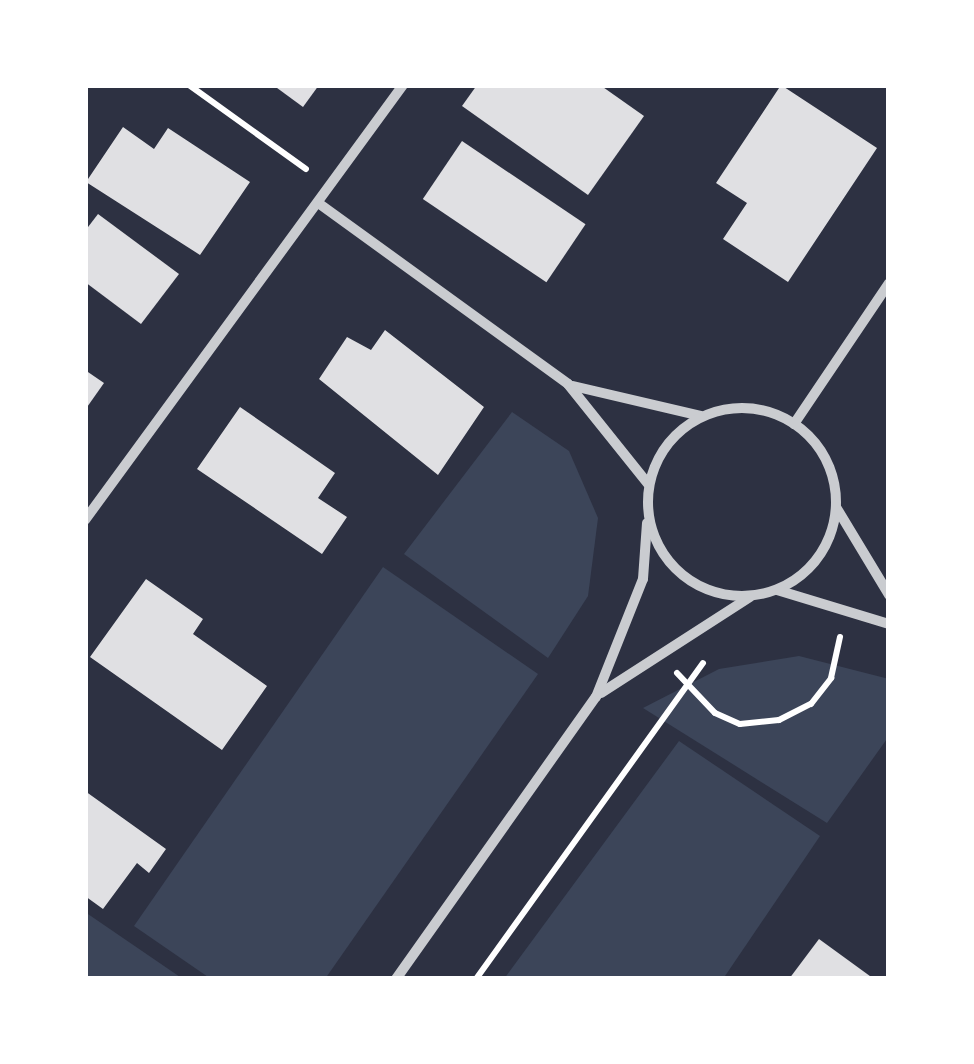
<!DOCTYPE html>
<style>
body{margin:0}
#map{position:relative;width:974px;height:1064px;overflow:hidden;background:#2d3142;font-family:Arial,sans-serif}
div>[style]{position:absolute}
.green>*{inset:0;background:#3c4559}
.building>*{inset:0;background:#e0e0e3;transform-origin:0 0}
.path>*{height:6px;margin:-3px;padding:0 3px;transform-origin:3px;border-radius:3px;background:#fff}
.minor>*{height:10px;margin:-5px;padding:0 5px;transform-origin:5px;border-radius:5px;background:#caccd0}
.minor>.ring{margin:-5px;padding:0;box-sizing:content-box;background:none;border:10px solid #caccd0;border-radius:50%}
span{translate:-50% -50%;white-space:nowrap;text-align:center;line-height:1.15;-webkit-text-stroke:9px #fff;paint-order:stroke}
.frame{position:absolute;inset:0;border:88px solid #fff;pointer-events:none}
</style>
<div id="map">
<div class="green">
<div style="clip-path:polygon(512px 412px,569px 451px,598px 518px,588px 596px,548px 658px,404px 554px)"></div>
<div style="clip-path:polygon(383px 567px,538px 674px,325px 979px,211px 979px,134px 926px)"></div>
<div style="clip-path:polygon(799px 656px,889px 679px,889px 736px,827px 823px,643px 708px,719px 669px)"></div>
<div style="clip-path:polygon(679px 741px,820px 836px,723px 979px,504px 979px)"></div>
<div style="clip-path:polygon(85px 912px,183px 979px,85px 979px)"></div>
</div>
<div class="building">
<div style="clip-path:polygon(273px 85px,319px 85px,303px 107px)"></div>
<div style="clip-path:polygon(477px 85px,600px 85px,644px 116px,588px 195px,462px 106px)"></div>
<div style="clip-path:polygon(781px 85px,877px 148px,788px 282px,723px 239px,747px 203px,716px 183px)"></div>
<div style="clip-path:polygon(123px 127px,154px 149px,168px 128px,250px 182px,200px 255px,86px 182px)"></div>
<div style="left:462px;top:141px;width:149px;height:70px;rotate:34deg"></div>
<div style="clip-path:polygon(98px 214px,179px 274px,141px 324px,85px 282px,85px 231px)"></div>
<div style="clip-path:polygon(385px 330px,484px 407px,438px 475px,319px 379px,347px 337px,371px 350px)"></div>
<div style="clip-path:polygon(85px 370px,104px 383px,85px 410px)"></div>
<div style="clip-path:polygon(240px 407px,335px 473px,318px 498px,347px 517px,322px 554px,197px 469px)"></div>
<div style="clip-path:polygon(146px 579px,203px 619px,193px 634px,267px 686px,222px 750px,90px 657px)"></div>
<div style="clip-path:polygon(85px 791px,166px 849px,149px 873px,137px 863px,103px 909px,85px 896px)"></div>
<div style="clip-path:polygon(819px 939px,874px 979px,789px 979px)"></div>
</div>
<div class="path">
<div style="left:189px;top:85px;width:144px;rotate:35.7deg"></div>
<div style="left:677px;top:673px;width:55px;rotate:46.5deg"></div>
<div style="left:715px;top:713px;width:27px;rotate:24deg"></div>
<div style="left:740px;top:724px;width:39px;rotate:-6deg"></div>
<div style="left:779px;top:720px;width:36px;rotate:-27deg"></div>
<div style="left:811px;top:704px;width:33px;rotate:-52deg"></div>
<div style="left:831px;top:678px;width:42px;rotate:-77.6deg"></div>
<div style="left:476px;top:979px;width:389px;rotate:-54.3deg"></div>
</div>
<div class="minor">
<div style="left:321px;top:205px;width:305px;rotate:35.9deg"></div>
<div style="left:568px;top:384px;width:128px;rotate:51.3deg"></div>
<div style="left:573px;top:386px;width:131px;rotate:13.2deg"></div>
<div class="ring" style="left:648px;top:408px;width:178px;height:178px"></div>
<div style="left:794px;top:424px;width:170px;rotate:-56deg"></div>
<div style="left:836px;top:507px;width:103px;rotate:58.9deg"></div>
<div style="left:85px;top:520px;width:539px;rotate:-53.83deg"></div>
<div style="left:777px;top:590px;width:117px;rotate:16.9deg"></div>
<div style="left:601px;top:693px;width:177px;rotate:-32.8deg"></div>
<div style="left:396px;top:979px;width:346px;rotate:-54.7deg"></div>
<div style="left:596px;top:697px;width:127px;rotate:-68.3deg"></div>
<div style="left:643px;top:579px;width:56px;rotate:-85.9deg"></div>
</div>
<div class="frame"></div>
</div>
